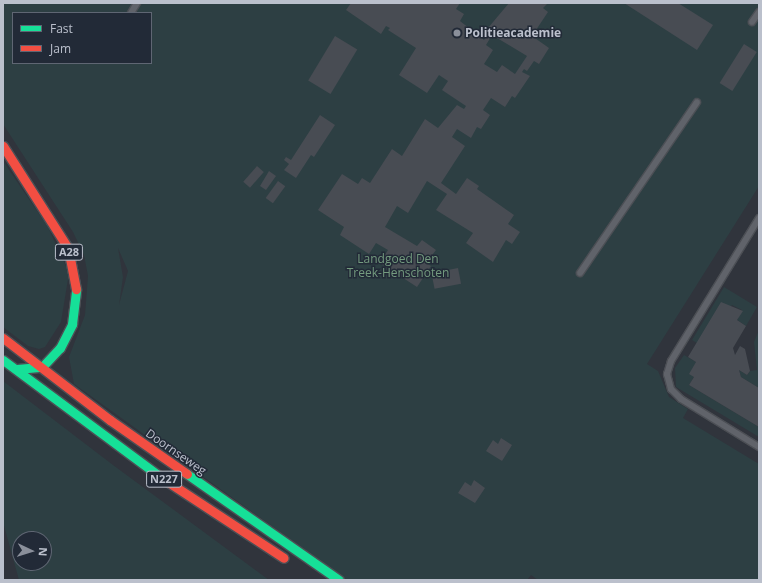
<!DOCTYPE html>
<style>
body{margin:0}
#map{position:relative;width:762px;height:583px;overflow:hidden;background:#30343c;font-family:"Open Sans",sans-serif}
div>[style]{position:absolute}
.green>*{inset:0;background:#2d3f43}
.building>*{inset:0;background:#484c53;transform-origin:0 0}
.roads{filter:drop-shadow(1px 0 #4c4f55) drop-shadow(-1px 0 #4c4f55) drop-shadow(0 1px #4c4f55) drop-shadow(0 -1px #4c4f55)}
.lane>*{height:6px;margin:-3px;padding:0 3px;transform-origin:3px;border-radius:3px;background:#60636a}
.fast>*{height:9px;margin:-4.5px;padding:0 4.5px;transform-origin:4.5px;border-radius:4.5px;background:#16e098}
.jam>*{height:9px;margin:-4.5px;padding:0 4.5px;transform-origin:4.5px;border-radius:4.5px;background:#f24e42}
.dots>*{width:11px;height:11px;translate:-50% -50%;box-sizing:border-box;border:2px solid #222a37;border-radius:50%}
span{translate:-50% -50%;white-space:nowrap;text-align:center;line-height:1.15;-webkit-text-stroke:3px #222a37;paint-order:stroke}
.shield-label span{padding:1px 3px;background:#222a37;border:1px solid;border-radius:3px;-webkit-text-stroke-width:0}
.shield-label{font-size:11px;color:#bbc0cc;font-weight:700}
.poi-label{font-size:12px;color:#bbc0cc;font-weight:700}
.left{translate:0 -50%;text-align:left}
.park-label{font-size:12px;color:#749b7f}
.street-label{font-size:12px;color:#bbc0cc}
.frame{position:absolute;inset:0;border:4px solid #bbc0cc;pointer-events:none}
.legend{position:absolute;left:12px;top:12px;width:140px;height:52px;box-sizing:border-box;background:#222a37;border:1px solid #5f6673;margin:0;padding:5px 7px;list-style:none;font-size:12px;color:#bbc0cc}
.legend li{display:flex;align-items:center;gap:8px;height:20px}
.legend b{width:20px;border:1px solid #5f6673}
.north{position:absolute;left:12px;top:531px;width:40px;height:40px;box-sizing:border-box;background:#222a37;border:1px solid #5f6673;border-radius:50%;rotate:94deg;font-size:11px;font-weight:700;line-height:16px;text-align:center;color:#bbc0cc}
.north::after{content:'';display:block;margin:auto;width:14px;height:18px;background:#8a8f9a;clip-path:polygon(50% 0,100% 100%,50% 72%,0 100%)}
</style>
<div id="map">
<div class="green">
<div style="clip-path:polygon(evenodd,3px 3px,759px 3px,759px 186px,647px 364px,658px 371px,669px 397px,688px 409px,683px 418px,759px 464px,759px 580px,538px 580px,531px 575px,527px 580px,347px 580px,74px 384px,69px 357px,85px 315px,88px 276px,84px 255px,73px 232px,3px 124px,3px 3px,13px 13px,151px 13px,151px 63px,13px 63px,13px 13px,3px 3px,118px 248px,128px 271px,119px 305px,123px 277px,118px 248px)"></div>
<div style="clip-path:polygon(3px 161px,48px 227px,69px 273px,61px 322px,45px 347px,39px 349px,28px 346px,3px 327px)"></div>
<div style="clip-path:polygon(724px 287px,757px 307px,746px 326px,737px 320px,742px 310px,732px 305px,697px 343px,692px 340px)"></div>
<div style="clip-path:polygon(759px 330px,759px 388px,741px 377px,739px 370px,747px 375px,750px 371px,757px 370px,754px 342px)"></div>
<div style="clip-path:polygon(684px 355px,696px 362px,694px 377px,689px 385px,759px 427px,759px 437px,676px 387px,675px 368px)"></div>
<div style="clip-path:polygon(evenodd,3px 381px,113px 465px,269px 580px,19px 580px,3px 522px,3px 381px,20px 539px,44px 539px,44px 563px,20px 563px,20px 539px)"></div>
</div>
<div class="building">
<div style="clip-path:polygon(evenodd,351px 3px,460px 3px,456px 9px,464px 14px,460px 21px,484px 40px,491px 30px,488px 28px,509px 3px,548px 3px,543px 8px,548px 12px,532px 36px,549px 48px,539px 64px,534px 61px,527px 71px,524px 69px,522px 72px,530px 76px,515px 98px,512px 96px,505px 107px,491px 98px,483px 110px,490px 115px,481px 129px,477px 127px,471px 138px,457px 129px,452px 137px,465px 146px,441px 183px,456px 194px,467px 178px,479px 186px,477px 189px,514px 215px,508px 224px,520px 232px,512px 244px,506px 240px,493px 262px,466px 243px,473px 233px,436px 210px,447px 194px,427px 181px,408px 213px,397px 206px,385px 227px,417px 246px,422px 240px,436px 250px,426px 263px,431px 266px,417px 287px,380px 263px,388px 250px,376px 243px,369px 254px,340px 235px,344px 227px,318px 210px,342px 174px,358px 184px,362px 178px,370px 183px,392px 149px,402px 156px,425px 119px,438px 128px,457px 105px,464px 109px,466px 106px,442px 90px,448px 81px,439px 75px,427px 93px,399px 75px,416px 48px,388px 30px,390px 28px,386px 26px,381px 34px,346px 10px,351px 3px,492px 35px,527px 56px,515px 74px,502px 65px,497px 72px,484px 64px,493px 50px,486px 45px,492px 35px)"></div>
<div style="clip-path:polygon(624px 3px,678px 3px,713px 25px,697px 50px)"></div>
<div style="left:335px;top:36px;width:26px;height:52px;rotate:31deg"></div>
<div style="left:744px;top:44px;width:15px;height:46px;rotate:32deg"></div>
<div style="clip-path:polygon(320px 115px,335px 125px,314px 157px,311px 155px,296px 178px,284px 170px,289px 164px,284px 160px,286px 157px,291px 160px)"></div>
<div style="left:257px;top:166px;width:9px;height:21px;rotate:41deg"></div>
<div style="clip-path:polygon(269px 171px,276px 176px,266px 190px,260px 186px)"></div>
<div style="left:278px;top:181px;width:9px;height:21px;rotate:36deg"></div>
<div style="left:458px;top:268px;width:16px;height:27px;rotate:79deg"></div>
<div style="clip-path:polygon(721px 302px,743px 311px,737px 320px,746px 326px,733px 348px,735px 355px,740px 346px,745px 349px,750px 371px,747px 375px,739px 370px,741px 377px,759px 388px,759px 427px,689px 385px,694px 377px,689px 374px,696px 362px,688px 357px)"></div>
<div style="clip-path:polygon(501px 438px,512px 445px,502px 461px,486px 451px,493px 440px,498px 444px)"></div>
<div style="clip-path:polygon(474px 480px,485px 488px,475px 503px,458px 493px,465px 482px,471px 486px)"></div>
</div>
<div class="roads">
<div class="lane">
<div style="left:131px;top:13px;width:12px;rotate:-59deg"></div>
<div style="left:752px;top:22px;width:12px;rotate:-55deg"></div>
<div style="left:759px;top:218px;width:168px;rotate:121.6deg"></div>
<div style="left:671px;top:361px;width:14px;rotate:107deg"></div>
<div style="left:667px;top:374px;width:16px;rotate:75deg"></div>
<div style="left:671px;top:389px;width:14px;rotate:45deg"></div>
<div style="left:681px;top:399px;width:92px;rotate:31.6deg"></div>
<div style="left:580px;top:273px;width:207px;rotate:-55.6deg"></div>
</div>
<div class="fast">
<div style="left:3px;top:360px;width:194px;rotate:36.6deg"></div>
<div style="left:17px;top:369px;width:25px;rotate:-5deg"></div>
<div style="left:42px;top:367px;width:26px;rotate:-47deg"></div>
<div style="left:60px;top:348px;width:27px;rotate:-63deg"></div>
<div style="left:72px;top:324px;width:35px;rotate:-83deg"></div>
<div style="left:187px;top:474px;width:185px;rotate:34.9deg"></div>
</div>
<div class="jam">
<div style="left:3px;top:146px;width:121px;rotate:57.5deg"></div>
<div style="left:68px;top:248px;width:42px;rotate:79deg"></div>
<div style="left:3px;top:338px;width:135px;rotate:37.5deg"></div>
<div style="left:110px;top:420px;width:94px;rotate:35deg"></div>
<div style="left:159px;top:476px;width:149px;rotate:33.3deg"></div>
</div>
</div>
<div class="dots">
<div style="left:457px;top:33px;background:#8a8f9a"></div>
</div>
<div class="shield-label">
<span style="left:69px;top:252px">A28</span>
<span style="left:164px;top:479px">N227</span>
</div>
<div class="poi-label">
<span class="left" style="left:465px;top:33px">Politieacademie</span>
</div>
<div class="park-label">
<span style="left:398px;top:266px">Landgoed Den<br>Treek-Henschoten</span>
</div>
<div class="street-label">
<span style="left:176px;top:452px;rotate:35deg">Doornseweg</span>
</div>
<div class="frame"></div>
<ul class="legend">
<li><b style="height:5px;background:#16e098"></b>Fast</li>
<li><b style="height:5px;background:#f24e42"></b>Jam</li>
</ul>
<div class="north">N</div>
</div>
